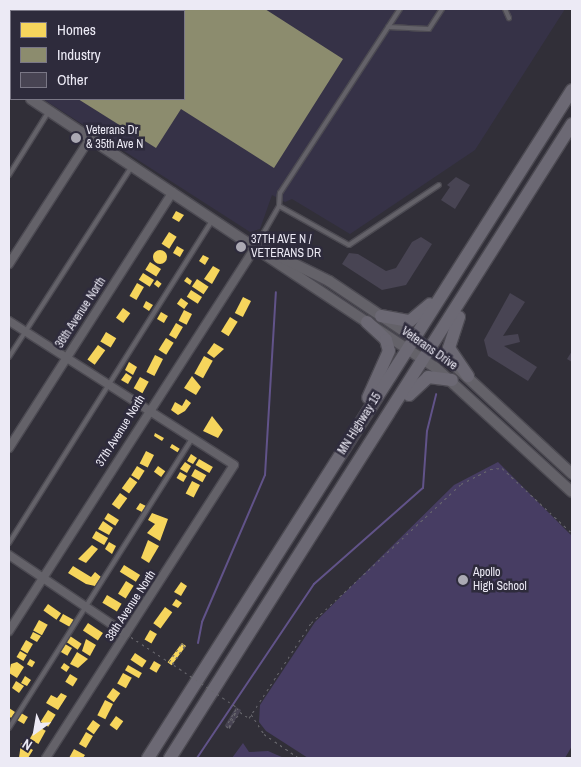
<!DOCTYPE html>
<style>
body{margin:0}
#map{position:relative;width:581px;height:767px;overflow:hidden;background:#312f38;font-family:"Archivo Narrow",sans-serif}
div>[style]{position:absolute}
.built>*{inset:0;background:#363247}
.green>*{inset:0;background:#473d63}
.homes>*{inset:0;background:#f6d55c;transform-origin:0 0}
.round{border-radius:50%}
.industry>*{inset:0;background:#8c8c6e}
.stream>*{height:2px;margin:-1px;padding:0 1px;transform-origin:1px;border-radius:1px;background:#615389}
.building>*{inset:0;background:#484453;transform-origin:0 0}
.path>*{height:1px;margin-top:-0.5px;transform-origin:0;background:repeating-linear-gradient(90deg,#69686e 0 2.5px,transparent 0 6.5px)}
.roads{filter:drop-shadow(1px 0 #4c4a52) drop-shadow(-1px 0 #4c4a52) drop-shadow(0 1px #4c4a52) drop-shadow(0 -1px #4c4a52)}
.service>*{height:4px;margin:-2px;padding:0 2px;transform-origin:2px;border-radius:2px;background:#646269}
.minor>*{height:8px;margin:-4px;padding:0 4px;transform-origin:4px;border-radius:4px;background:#646269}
.secondary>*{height:10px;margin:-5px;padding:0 5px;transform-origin:5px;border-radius:5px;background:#646269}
.trunk>*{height:12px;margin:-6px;padding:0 6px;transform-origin:6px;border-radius:6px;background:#6c6974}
.path-bridge>*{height:1px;margin-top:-0.5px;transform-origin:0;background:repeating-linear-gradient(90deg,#69686e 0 2.5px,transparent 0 6.5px)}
.dots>*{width:14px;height:14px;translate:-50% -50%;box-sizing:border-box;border:2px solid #2e2b3c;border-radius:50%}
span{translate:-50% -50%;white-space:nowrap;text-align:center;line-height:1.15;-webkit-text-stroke:5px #2e2b3c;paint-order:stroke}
.poi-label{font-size:12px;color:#eceaf5}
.left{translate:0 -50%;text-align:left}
.street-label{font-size:12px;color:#eceaf5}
.frame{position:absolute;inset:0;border:10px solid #eceaf5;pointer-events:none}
.legend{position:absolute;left:10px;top:10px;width:175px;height:90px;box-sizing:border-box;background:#2e2b3c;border:1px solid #7a7786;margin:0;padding:6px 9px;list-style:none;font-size:15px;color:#eceaf5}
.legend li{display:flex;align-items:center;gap:10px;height:25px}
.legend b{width:25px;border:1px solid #7a7786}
.north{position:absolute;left:10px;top:707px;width:50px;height:50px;-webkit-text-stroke:4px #2e2b3c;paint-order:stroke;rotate:212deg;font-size:14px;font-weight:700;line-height:20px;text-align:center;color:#eceaf5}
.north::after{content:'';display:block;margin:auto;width:18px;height:22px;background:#eceaf5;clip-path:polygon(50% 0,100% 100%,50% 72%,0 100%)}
</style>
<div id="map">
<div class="built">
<div style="clip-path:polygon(9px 9px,565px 9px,475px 150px,350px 234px,292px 199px,285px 202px,272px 195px,260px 229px,250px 232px,43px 99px,184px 99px,184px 11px,11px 11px,11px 79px)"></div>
</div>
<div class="green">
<div style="clip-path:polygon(498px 462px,572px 536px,572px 746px,565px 758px,308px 758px,266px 731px,259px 722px,260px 705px,315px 622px,454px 485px)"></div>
<div style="clip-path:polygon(243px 743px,249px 752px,268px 751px,284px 758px,232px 758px)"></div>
</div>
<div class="homes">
<div style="clip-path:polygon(176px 211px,184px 215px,179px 222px,172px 218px)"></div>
<div style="left:169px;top:232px;width:9px;height:14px;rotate:32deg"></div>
<div style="left:177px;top:246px;width:8px;height:8px;rotate:30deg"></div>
<div class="round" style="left:153px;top:250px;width:14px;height:14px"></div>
<div style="clip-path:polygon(203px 255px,209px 258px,205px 265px,199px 261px)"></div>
<div style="left:150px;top:262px;width:13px;height:9px;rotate:32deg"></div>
<div style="clip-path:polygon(213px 266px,220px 270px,212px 284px,204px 279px)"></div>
<div style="left:143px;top:273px;width:13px;height:8px;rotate:32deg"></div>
<div style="clip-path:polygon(187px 277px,192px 281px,190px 285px,184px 281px)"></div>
<div style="left:197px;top:279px;width:14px;height:9px;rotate:34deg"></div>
<div style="left:157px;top:280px;width:6px;height:5px;rotate:39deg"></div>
<div style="left:137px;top:283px;width:8px;height:15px;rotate:30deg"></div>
<div style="left:191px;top:290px;width:13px;height:8px;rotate:32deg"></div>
<div style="left:243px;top:297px;width:9px;height:18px;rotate:27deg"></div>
<div style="left:181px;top:298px;width:9px;height:7px;rotate:36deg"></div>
<div style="clip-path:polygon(146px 301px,153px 305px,149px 311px,143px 307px)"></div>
<div style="left:123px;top:308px;width:9px;height:12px;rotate:36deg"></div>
<div style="left:184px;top:310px;width:9px;height:12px;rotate:27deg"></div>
<div style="left:161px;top:312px;width:8px;height:8px;rotate:30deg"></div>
<div style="left:230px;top:317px;width:9px;height:17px;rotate:32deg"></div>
<div style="left:176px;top:323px;width:8px;height:14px;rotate:30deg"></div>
<div style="left:106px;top:332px;width:12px;height:11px;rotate:31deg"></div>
<div style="left:166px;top:338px;width:9px;height:14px;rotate:32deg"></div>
<div style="clip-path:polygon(214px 343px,224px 349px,214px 358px,207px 353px)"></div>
<div style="left:98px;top:345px;width:9px;height:18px;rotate:36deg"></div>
<div style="left:155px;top:355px;width:9px;height:19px;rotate:27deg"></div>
<div style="left:204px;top:356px;width:10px;height:20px;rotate:29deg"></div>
<div style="clip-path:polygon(129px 362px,137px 367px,133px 375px,125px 370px)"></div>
<div style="clip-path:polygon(126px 373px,132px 377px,128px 384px,121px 380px)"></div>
<div style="clip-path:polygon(192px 376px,201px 387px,196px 395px,184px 388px)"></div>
<div style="left:140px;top:377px;width:10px;height:13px;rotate:29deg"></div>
<div style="clip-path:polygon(186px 399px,191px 403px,185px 411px,178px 415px,171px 410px,175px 402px,182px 406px)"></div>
<div style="clip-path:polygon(212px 416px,223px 430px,218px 438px,203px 431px)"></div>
<div style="clip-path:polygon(155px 433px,164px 438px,162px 441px,154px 436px)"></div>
<div style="left:172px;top:444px;width:9px;height:4px;rotate:32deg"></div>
<div style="left:146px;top:451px;width:9px;height:14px;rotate:27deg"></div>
<div style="clip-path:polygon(191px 454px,197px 458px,193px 464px,187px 461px)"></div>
<div style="left:199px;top:459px;width:16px;height:7px;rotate:30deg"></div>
<div style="clip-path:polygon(185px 462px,191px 466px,187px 473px,180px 469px)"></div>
<div style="left:137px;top:466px;width:9px;height:11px;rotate:32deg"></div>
<div style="left:158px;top:466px;width:9px;height:7px;rotate:36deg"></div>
<div style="left:195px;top:469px;width:13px;height:8px;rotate:29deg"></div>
<div style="left:180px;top:472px;width:8px;height:7px;rotate:30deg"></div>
<div style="left:130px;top:477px;width:9px;height:14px;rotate:36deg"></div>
<div style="left:192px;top:481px;width:9px;height:14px;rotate:27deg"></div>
<div style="left:120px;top:493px;width:9px;height:14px;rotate:36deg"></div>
<div style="clip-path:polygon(140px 503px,146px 506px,142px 512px,136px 509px)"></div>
<div style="left:108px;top:513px;width:13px;height:7px;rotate:32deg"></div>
<div style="clip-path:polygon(152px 513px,168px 519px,160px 541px,147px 533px,155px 524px,148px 520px)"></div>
<div style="clip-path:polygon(103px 521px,113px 528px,109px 535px,98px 529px)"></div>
<div style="left:96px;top:531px;width:14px;height:8px;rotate:30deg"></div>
<div style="clip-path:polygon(148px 540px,159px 546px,149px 563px,141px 558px)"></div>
<div style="clip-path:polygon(109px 542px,116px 546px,112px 554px,105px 549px)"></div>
<div style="clip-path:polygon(92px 545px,98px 549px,86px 563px,78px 559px)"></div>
<div style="left:124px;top:565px;width:19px;height:8px;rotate:32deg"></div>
<div style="clip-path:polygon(73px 566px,91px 577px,95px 572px,101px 577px,95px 586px,86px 584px,68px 573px)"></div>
<div style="left:126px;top:581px;width:9px;height:15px;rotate:32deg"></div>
<div style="clip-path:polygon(181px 582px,187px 586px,181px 596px,174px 592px)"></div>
<div style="left:107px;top:595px;width:17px;height:9px;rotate:31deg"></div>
<div style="clip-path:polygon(176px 599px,182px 603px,178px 608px,172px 605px)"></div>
<div style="left:48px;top:604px;width:16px;height:8px;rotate:35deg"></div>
<div style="left:165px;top:607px;width:9px;height:20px;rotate:36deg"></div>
<div style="left:63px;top:614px;width:13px;height:8px;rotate:29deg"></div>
<div style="left:39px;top:620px;width:10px;height:12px;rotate:29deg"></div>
<div style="left:88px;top:623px;width:18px;height:9px;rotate:34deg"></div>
<div style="left:150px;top:630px;width:8px;height:11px;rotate:30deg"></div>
<div style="clip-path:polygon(33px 632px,41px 636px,37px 642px,30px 638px)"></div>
<div style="left:70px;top:636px;width:14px;height:7px;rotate:34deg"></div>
<div style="clip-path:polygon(86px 639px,96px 645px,90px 656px,82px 651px)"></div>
<div style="left:26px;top:640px;width:8px;height:11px;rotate:30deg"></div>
<div style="left:182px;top:643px;width:5px;height:24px;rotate:37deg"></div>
<div style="left:65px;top:644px;width:8px;height:9px;rotate:30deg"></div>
<div style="left:20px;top:651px;width:8px;height:7px;rotate:30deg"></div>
<div style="clip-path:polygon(77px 652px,88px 659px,78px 668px,70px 664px)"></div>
<div style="left:135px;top:653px;width:14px;height:8px;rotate:34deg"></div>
<div style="left:30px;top:659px;width:6px;height:6px;rotate:31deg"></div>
<div style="left:154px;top:661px;width:8px;height:9px;rotate:30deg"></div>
<div style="clip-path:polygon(17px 662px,24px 667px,17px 678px,9px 673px,11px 664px)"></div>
<div style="left:64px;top:663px;width:7px;height:6px;rotate:34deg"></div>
<div style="left:128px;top:665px;width:16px;height:6px;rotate:30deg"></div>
<div style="left:123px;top:673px;width:10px;height:12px;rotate:29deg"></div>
<div style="left:70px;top:674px;width:9px;height:9px;rotate:32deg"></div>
<div style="clip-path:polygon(25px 676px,31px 680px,27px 686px,21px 683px)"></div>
<div style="clip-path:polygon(16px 681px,24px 686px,19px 693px,12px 688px)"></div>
<div style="left:113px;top:688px;width:9px;height:11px;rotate:36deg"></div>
<div style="clip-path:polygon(61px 693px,67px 696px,58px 710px,46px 703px,51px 695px,57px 698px)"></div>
<div style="left:105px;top:700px;width:9px;height:17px;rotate:27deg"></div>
<div style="clip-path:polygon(9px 708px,15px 712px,11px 718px,9px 716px)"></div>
<div style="left:48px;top:710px;width:9px;height:14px;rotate:32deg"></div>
<div style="left:21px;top:713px;width:8px;height:8px;rotate:30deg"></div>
<div style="left:116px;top:716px;width:9px;height:11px;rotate:36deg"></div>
<div style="left:93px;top:720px;width:9px;height:11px;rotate:36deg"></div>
<div style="left:37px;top:726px;width:10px;height:15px;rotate:29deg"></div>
<div style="left:86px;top:732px;width:8px;height:14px;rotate:30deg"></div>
<div style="clip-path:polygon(21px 743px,33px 750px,28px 758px,19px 758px)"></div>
<div style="clip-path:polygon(74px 749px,85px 755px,83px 758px,69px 758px)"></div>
</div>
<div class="industry">
<div style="clip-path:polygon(13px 9px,265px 9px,343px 59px,274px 168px,181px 109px,156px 148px,78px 99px,184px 99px,184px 11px)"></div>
</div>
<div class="stream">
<div style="left:198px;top:643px;width:21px;rotate:-79deg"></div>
<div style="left:202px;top:622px;width:160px;rotate:-66.8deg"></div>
<div style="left:265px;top:475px;width:183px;rotate:-86.6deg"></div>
<div style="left:197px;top:758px;width:210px;rotate:-56.1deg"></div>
<div style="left:314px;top:584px;width:145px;rotate:-41.4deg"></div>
<div style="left:423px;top:488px;width:57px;rotate:-86deg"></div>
<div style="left:427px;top:431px;width:38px;rotate:-76deg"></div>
</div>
<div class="building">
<div style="clip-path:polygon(456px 177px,470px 185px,455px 209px,441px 200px,450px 187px,447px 185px)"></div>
<div style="clip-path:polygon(421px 237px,432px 244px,406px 285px,382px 290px,342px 264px,349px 253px,358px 254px,386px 271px,396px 268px,412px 242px)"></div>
<div style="clip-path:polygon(510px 293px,525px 302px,503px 336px,518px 334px,520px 342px,504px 346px,537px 367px,528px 381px,488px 356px,484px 340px)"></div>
<div style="clip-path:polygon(572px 351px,572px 362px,567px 359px)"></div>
<div style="left:236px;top:707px;width:6px;height:22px;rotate:31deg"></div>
</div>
<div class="path">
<div style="left:131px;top:637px;width:45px;rotate:33.3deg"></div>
<div style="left:169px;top:662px;width:23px;rotate:-56deg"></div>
<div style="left:182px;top:643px;width:4px;rotate:45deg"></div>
<div style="left:185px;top:646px;width:22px;rotate:124deg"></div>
<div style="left:172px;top:664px;width:22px;rotate:-56deg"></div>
<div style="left:236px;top:709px;width:20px;rotate:120deg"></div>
<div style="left:226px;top:726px;width:4px;rotate:34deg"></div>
<div style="left:229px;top:728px;width:19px;rotate:-55deg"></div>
<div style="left:240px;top:712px;width:11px;rotate:34deg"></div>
<div style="left:249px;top:718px;width:113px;rotate:-56.9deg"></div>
<div style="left:311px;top:623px;width:205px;rotate:-42.8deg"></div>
<div style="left:461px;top:484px;width:33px;rotate:-27deg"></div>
<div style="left:490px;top:469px;width:12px;rotate:-5deg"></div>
<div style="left:502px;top:468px;width:96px;rotate:42.9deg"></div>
<div style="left:251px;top:714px;width:24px;rotate:57deg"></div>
<div style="left:264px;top:734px;width:42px;rotate:34.4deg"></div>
<div style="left:230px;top:720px;width:14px;rotate:-56deg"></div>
<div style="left:229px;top:727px;width:20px;rotate:-66deg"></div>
</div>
<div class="roads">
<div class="service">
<div style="left:505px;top:9px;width:10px;rotate:66deg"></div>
<div style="left:388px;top:27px;width:41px;rotate:2.8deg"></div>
<div style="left:429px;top:29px;width:24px;rotate:-57deg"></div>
<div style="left:9px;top:175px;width:75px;rotate:-58deg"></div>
<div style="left:279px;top:206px;width:13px;rotate:-86deg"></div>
<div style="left:280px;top:193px;width:220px;rotate:-56.9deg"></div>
<div style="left:256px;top:246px;width:46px;rotate:-60.1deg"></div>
<div style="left:279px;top:206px;width:80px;rotate:29.1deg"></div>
<div style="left:349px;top:245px;width:108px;rotate:-33.7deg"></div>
<div style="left:9px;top:357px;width:227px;rotate:-57.2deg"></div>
<div style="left:9px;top:543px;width:381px;rotate:-57.8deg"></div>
<div style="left:9px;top:728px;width:343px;rotate:-57.7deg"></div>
</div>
<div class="minor">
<div style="left:9px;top:264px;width:151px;rotate:-57.2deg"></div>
<div style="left:9px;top:321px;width:267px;rotate:32.6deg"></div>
<div style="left:234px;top:465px;width:348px;rotate:122.7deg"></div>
<div style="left:9px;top:448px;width:304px;rotate:-57.4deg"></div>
<div style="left:9px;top:555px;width:141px;rotate:34deg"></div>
<div style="left:9px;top:631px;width:457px;rotate:-57.3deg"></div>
</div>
<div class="secondary">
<div style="left:9px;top:84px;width:3px;rotate:45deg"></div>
<div style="left:31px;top:99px;width:485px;rotate:33.6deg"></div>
<div style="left:435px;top:367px;width:185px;rotate:42.4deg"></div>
<div style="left:260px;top:247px;width:77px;rotate:26.2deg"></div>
<div style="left:329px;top:281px;width:151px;rotate:33.9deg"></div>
<div style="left:454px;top:365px;width:161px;rotate:42.7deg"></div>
</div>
<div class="trunk">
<div style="left:381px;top:316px;width:29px;rotate:10deg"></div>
<div style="left:410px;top:321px;width:26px;rotate:-40deg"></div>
<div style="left:459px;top:317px;width:33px;rotate:108deg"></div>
<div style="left:449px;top:348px;width:34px;rotate:56deg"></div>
<div style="left:367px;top:322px;width:26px;rotate:43deg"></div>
<div style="left:386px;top:340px;width:11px;rotate:75deg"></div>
<div style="left:389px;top:351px;width:51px;rotate:114.1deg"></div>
<div style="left:409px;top:395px;width:26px;rotate:-43deg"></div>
<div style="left:428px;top:377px;width:24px;rotate:7deg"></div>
<div style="left:148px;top:758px;width:791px;rotate:-57.6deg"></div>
<div style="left:170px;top:758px;width:751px;rotate:-57.62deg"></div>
</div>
</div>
<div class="path-bridge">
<div style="left:174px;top:665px;width:77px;rotate:33.9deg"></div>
</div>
<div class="dots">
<div style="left:76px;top:138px;background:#aba9b3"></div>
<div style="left:241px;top:247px;background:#aba9b3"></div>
<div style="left:463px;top:580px;background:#aba9b3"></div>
</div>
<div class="poi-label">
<span class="left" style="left:86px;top:138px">Veterans Dr<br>&amp; 35th Ave N</span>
<span class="left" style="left:251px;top:247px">37TH AVE N /<br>VETERANS DR</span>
<span class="left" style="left:473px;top:580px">Apollo<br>High School</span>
</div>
<div class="street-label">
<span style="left:81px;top:313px;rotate:-57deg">36th Avenue North</span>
<span style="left:429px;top:349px;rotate:35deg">Veterans Drive</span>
<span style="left:360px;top:424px;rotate:-58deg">MN Highway 15</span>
<span style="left:121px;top:431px;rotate:-58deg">37th Avenue North</span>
<span style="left:131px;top:606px;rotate:-57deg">38th Avenue North</span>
</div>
<div class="frame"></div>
<ul class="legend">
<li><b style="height:14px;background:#f6d55c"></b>Homes</li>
<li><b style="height:14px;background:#8c8c6e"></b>Industry</li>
<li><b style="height:14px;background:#484453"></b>Other</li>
</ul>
<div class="north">N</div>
</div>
